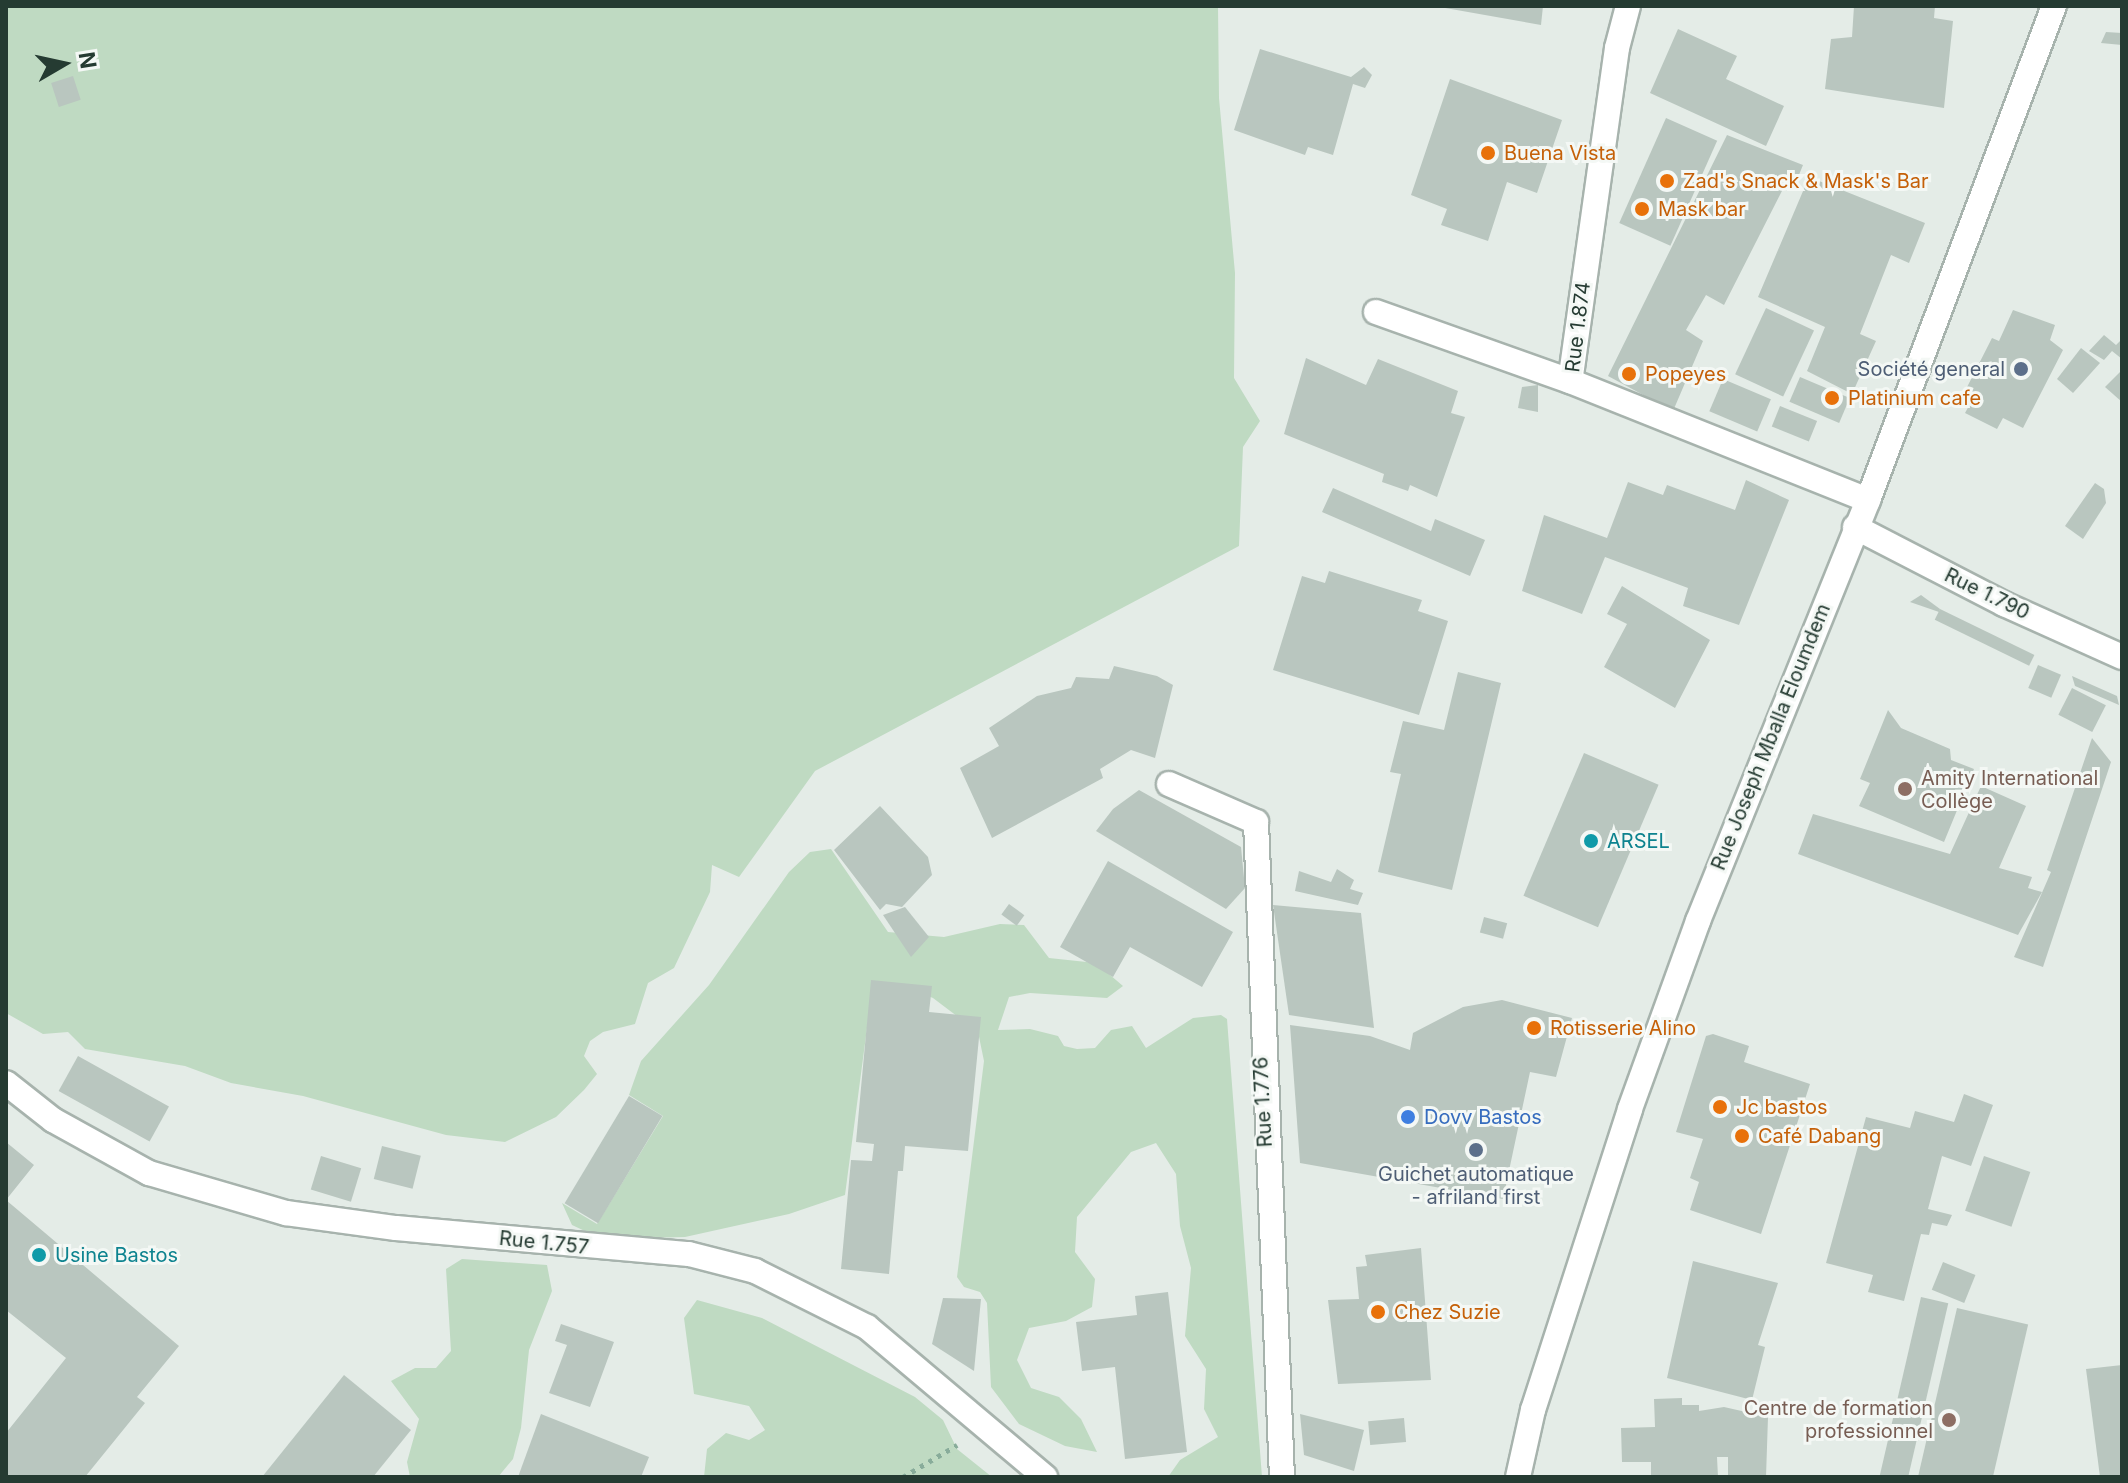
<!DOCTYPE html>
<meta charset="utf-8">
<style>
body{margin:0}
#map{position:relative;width:2128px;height:1483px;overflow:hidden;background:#e4ece7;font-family:Inter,sans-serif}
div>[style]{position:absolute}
.green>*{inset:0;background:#bfdac2}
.building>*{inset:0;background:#b9c6bf;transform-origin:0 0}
.path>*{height:5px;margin-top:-2.5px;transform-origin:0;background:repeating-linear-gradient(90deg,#88ac9a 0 4px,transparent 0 10px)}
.roads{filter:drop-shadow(2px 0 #a7b3ad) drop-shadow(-2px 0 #a7b3ad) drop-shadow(0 2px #a7b3ad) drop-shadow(0 -2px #a7b3ad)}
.street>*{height:24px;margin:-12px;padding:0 12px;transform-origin:12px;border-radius:12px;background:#fff}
.secondary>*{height:24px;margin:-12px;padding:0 12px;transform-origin:12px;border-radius:12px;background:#fff}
.dots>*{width:22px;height:22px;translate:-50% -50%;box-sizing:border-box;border:4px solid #f4f8f5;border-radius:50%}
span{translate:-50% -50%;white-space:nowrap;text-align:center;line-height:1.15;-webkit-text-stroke:6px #f4f8f5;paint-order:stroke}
.food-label{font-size:20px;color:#c56008}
.left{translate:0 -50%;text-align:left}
.street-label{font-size:20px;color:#253b32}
.service-label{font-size:20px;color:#4e5e75}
.right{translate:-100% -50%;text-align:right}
.education-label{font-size:20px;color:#785e54}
.culture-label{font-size:20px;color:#0d838f}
.shop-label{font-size:20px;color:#366cbe}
.frame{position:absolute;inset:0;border:8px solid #253b32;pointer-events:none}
.north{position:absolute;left:24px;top:24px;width:80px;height:80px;-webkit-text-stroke:6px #f4f8f5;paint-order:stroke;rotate:81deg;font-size:22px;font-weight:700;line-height:32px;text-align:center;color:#253b32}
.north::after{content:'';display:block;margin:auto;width:28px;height:36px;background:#253b32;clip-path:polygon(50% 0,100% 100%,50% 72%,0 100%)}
</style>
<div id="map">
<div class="green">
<div style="clip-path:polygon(6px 6px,1218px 6px,1219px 98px,1235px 273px,1234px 378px,1260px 421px,1243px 447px,1239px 546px,815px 771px,739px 877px,712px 865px,710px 892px,674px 968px,648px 983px,635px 1024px,603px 1032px,590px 1041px,584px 1056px,597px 1074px,584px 1090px,556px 1117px,505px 1142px,446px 1135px,303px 1096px,231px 1083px,185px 1066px,85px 1049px,68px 1032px,43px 1034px,6px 1013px)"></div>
<div style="clip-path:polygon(831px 849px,888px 932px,944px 937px,1000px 924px,1024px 925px,1049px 958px,1096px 963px,1123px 986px,1107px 998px,1030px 993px,1009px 997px,998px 1030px,1030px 1029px,1058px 1036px,1064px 1046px,1077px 1049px,1095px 1048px,1111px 1030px,1132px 1026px,1146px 1048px,1193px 1018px,1221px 1015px,1227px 1019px,1262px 1477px,1168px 1477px,1180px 1460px,1218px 1437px,1204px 1409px,1206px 1369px,1185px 1336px,1191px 1268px,1180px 1226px,1176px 1174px,1156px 1143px,1131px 1152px,1077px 1217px,1075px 1252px,1095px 1279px,1092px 1307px,1066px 1321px,1029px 1328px,1017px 1360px,1031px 1388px,1059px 1397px,1081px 1419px,1097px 1452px,1065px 1446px,1019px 1424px,991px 1387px,987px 1303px,980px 1292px,964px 1287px,957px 1277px,984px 1061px,978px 1032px,933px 998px,896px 984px,869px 1013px,845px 1195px,789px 1214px,685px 1237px,602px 1239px,572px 1225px,562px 1203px,597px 1224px,663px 1116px,629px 1095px,641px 1061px,709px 985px,789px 872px,810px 852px)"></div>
<div style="clip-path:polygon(462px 1259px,547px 1265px,552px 1291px,529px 1350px,521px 1428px,513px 1459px,498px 1477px,410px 1477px,407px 1462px,419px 1419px,391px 1381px,415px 1368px,436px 1368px,451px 1351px,446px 1269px)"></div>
<div style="clip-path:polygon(697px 1300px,762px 1318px,915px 1397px,943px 1420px,957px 1449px,992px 1477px,704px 1477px,707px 1449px,726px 1433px,749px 1440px,765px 1430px,749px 1406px,694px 1394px,684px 1318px)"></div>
</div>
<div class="building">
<div style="clip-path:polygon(1434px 6px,1543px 6px,1541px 25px)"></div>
<div style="clip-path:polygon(1854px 6px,1935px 6px,1934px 18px,1953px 21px,1944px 108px,1825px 89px,1831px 39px,1852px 37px)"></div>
<div style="clip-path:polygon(1678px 29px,1737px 56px,1726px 79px,1784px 106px,1766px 146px,1650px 93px)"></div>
<div style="clip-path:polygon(2106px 32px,2122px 33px,2122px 45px,2101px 43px)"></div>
<div style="clip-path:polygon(1260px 49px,1351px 77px,1364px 67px,1372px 75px,1365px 88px,1353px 84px,1333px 155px,1308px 147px,1305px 155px,1234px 130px)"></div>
<div style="left:73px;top:76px;width:25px;height:23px;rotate:72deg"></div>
<div style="clip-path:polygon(1450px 79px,1562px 120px,1537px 193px,1507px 182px,1488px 241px,1441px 225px,1447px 209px,1411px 195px)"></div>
<div style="left:1666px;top:118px;width:56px;height:115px;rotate:24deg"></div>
<div style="clip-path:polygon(1727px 135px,1803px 165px,1794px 187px,1786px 183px,1724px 305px,1706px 295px,1686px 330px,1703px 341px,1673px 411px,1608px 376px)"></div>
<div style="clip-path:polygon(1809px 177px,1925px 223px,1909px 263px,1891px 255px,1860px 334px,1876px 341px,1852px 394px,1807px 371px,1825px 327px,1758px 297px)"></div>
<div style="left:1766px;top:308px;width:53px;height:73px;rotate:25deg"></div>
<div style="clip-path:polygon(2013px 310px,2055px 325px,2050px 340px,2063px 350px,2023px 428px,2003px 418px,1997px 429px,1965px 413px,1971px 402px,1962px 397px,1992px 338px,1999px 341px)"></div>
<div style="clip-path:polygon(2104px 335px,2116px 345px,2122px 339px,2122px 359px,2112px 351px,2104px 360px,2089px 351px)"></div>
<div style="clip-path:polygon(2081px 348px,2100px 363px,2073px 393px,2057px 379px)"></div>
<div style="clip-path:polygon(1306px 358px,1366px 385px,1378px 359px,1458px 391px,1451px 413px,1465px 417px,1437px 497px,1410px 485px,1408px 491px,1382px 482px,1384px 474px,1284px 434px)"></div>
<div style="clip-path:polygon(2122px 370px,2122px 402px,2105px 387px)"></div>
<div style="left:1800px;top:377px;width:54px;height:27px;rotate:23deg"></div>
<div style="left:1723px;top:379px;width:52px;height:35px;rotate:23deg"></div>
<div style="clip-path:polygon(1538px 385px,1538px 412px,1518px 408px,1522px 387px)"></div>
<div style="left:1780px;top:406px;width:40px;height:22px;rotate:22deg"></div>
<div style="clip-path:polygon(1746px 480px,1789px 500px,1739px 625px,1683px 606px,1688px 588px,1605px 557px,1582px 614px,1522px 591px,1544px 515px,1607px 538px,1628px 482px,1663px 495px,1667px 485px,1735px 510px)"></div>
<div style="clip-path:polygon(2095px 483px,2104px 489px,2106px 503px,2083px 539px,2065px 526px)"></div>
<div style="clip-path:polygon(1333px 488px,1431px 531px,1435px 519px,1485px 540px,1470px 576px,1322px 512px)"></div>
<div style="clip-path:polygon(1329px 571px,1422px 600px,1418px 611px,1448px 621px,1419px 715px,1273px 670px,1302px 576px,1325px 583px)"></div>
<div style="clip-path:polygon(1622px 586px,1710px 640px,1675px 708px,1604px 667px,1627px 624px,1607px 614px)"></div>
<div style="clip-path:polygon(1921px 595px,1940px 609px,1939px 612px,1910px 602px)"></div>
<div style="left:1940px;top:609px;width:105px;height:12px;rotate:26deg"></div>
<div style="left:2038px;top:665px;width:25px;height:25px;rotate:23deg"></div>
<div style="clip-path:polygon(1114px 666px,1157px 676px,1173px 685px,1155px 758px,1131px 750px,1100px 769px,1103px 778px,992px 838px,960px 768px,999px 746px,989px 728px,1037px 696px,1071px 688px,1076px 677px,1109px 679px)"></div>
<div style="clip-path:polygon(1458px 672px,1501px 683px,1452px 890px,1378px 872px,1401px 774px,1390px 772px,1403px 721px,1444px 730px)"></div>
<div style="clip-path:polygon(2072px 676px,2117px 696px,2119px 705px,2075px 686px)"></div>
<div style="left:2072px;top:688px;width:38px;height:30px;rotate:27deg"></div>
<div style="clip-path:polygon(1888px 710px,1901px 728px,1950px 749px,1951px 760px,1974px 769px,1944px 842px,1859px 806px,1870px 783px,1860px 779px)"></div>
<div style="clip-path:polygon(2092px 738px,2111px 762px,2043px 967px,2014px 957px,2051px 872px,2047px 870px)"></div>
<div style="left:1584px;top:753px;width:81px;height:155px;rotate:23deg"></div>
<div style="clip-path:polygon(1981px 786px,2026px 806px,1999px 868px,2032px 877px,2028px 888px,2042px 892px,2018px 935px,1798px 854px,1813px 814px,1950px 854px)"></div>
<div style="clip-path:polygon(1139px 790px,1241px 847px,1245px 888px,1226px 909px,1096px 831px,1113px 809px)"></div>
<div style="clip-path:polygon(880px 806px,928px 857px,932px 875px,902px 907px,886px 904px,880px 910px,834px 850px)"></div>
<div style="clip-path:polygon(1108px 861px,1233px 932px,1202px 987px,1130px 947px,1113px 977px,1060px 947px)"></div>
<div style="clip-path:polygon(1337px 869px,1354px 880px,1350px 889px,1363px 893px,1358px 905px,1295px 891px,1299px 871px,1331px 882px)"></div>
<div style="left:1009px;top:904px;width:19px;height:13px;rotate:36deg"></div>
<div style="clip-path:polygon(1273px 905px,1361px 913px,1374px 1028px,1289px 1015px)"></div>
<div style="clip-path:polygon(905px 907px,929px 937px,911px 957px,883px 915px)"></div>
<div style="left:1484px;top:917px;width:24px;height:16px;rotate:15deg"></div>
<div style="clip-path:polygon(871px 980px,932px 986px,929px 1012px,981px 1017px,968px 1151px,905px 1146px,903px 1171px,898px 1171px,889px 1274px,841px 1269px,851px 1160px,872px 1161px,874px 1144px,856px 1142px)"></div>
<div style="clip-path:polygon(1502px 1000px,1572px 1018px,1556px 1077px,1530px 1072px,1503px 1199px,1300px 1163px,1290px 1025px,1370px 1036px,1410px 1050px,1413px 1033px,1463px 1007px)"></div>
<div style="clip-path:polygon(1713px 1034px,1749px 1046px,1744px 1062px,1810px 1084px,1761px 1234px,1690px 1210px,1699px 1182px,1690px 1178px,1703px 1139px,1676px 1132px,1706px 1036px)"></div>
<div style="left:78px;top:1056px;width:104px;height:40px;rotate:29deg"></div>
<div style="clip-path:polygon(1964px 1094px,1993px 1105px,1971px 1166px,1942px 1156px,1928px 1209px,1952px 1215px,1947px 1226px,1932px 1223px,1929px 1235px,1921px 1234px,1904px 1301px,1868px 1292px,1873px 1275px,1826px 1263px,1866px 1117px,1910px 1128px,1915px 1111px,1954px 1122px)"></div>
<div style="left:629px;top:1096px;width:39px;height:125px;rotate:31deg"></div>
<div style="clip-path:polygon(6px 1142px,34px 1165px,6px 1200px,179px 1346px,137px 1397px,145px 1403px,85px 1477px,6px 1477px,6px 1433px,66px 1358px,6px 1310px)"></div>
<div style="left:382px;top:1146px;width:40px;height:34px;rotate:14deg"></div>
<div style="left:321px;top:1156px;width:42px;height:35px;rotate:17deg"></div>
<div style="left:1984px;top:1156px;width:49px;height:58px;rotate:19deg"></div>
<div style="clip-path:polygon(1421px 1248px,1431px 1380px,1338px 1384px,1328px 1300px,1359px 1299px,1356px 1267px,1367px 1266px,1365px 1255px)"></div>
<div style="clip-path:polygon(1693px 1261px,1778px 1283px,1758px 1345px,1765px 1347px,1752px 1400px,1667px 1378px)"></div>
<div style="left:1943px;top:1262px;width:35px;height:30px;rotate:22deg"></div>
<div style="clip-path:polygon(1168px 1292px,1187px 1452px,1125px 1459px,1115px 1367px,1082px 1371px,1076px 1322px,1137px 1315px,1135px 1296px)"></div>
<div style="left:1921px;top:1297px;width:28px;height:186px;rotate:13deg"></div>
<div style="clip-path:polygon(943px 1298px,981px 1299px,974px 1371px,932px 1344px)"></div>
<div style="left:1957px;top:1308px;width:73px;height:174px;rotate:13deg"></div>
<div style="clip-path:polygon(561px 1324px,614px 1342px,590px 1407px,549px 1393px,567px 1345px,555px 1341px)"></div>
<div style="clip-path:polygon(2122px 1365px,2122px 1477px,2100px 1477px,2086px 1369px)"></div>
<div style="clip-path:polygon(344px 1375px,411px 1430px,373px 1477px,262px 1477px)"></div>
<div style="clip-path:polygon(1682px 1398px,1682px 1405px,1699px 1405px,1699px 1411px,1724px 1407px,1768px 1417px,1766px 1477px,1728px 1477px,1728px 1457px,1717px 1457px,1718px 1477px,1651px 1477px,1651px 1462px,1622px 1462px,1621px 1428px,1655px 1427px,1654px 1399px)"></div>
<div style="clip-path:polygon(541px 1414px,649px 1457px,641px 1477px,518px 1477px)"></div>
<div style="clip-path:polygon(1300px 1414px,1364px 1430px,1354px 1471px,1304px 1455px)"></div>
<div style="left:1404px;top:1418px;width:24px;height:36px;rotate:85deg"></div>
</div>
<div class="path">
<div style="left:903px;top:1477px;width:63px;rotate:-30.7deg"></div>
</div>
<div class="roads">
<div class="street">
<div style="left:1628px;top:6px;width:43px;rotate:104.7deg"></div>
<div style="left:1617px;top:48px;width:336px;rotate:98deg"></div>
<div style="left:1570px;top:381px;width:321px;rotate:21.8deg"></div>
<div style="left:1376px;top:312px;width:206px;rotate:19.6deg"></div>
<div style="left:1855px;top:527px;width:168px;rotate:27.3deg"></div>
<div style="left:2004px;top:604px;width:129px;rotate:24.2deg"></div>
<div style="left:1169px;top:784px;width:95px;rotate:23.6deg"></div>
<div style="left:1256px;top:822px;width:656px;rotate:87.73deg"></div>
<div style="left:6px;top:1083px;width:60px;rotate:38.2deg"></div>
<div style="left:53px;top:1120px;width:110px;rotate:28.9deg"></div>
<div style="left:149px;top:1173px;width:143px;rotate:16.3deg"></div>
<div style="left:286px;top:1213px;width:111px;rotate:7.8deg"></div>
<div style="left:396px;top:1228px;width:294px;rotate:5.1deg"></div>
<div style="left:689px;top:1254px;width:68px;rotate:14.4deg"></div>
<div style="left:755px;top:1271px;width:125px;rotate:26.6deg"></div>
<div style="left:867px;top:1327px;width:233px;rotate:40.1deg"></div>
</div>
<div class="secondary">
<div style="left:1518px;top:1477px;width:69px;rotate:-77.4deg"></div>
<div style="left:1533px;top:1410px;width:316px;rotate:-72.1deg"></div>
<div style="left:1630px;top:1109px;width:200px;rotate:-70.1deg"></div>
<div style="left:1698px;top:921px;width:454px;rotate:-68deg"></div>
<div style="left:1868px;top:500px;width:528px;rotate:-69.37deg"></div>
</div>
</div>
<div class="dots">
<div style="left:1488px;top:153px;background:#e8710a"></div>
<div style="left:1667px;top:181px;background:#e8710a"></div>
<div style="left:1642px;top:209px;background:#e8710a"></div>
<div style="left:2021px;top:369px;background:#5c6f8a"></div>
<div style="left:1629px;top:374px;background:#e8710a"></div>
<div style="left:1832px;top:398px;background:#e8710a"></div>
<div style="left:1905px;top:789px;background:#8d6e63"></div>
<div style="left:1591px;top:841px;background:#0f9aa8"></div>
<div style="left:1534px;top:1028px;background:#e8710a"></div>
<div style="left:1720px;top:1107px;background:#e8710a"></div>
<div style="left:1408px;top:1117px;background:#3f7fe0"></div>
<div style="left:1742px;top:1136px;background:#e8710a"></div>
<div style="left:1476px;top:1150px;background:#5c6f8a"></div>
<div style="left:39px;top:1255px;background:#0f9aa8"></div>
<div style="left:1378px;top:1312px;background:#e8710a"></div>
<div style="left:1949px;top:1420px;background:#8d6e63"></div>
</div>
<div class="food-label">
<span class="left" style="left:1504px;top:153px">Buena Vista</span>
<span class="left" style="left:1683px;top:181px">Zad's Snack &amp; Mask's Bar</span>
<span class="left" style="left:1658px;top:209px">Mask bar</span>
<span class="left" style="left:1645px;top:374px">Popeyes</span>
<span class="left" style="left:1848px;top:398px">Platinium cafe</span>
<span class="left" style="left:1550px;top:1028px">Rotisserie Alino</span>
<span class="left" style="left:1736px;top:1107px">Jc bastos</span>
<span class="left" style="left:1758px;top:1136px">Café Dabang</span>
<span class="left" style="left:1394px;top:1312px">Chez Suzie</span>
</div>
<div class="street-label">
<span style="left:1578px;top:327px;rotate:-83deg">Rue 1.874</span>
<span style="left:1987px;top:594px;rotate:26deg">Rue 1.790</span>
<span style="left:1771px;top:737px;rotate:-68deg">Rue Joseph Mballa Eloumdem</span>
<span style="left:1263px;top:1102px;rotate:-93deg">Rue 1.776</span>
<span style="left:544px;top:1243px;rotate:6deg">Rue 1.757</span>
</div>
<div class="service-label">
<span class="right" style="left:2005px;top:369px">Société general</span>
<span style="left:1476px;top:1186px">Guichet automatique<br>- afriland first</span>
</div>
<div class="education-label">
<span class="left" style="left:1921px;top:790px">Amity International<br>Collège</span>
<span class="right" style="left:1933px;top:1420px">Centre de formation<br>professionnel</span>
</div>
<div class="culture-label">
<span class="left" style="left:1607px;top:841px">ARSEL</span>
<span class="left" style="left:55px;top:1255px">Usine Bastos</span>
</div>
<div class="shop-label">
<span class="left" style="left:1424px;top:1117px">Dovv Bastos</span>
</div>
<div class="frame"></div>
<div class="north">N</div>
</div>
